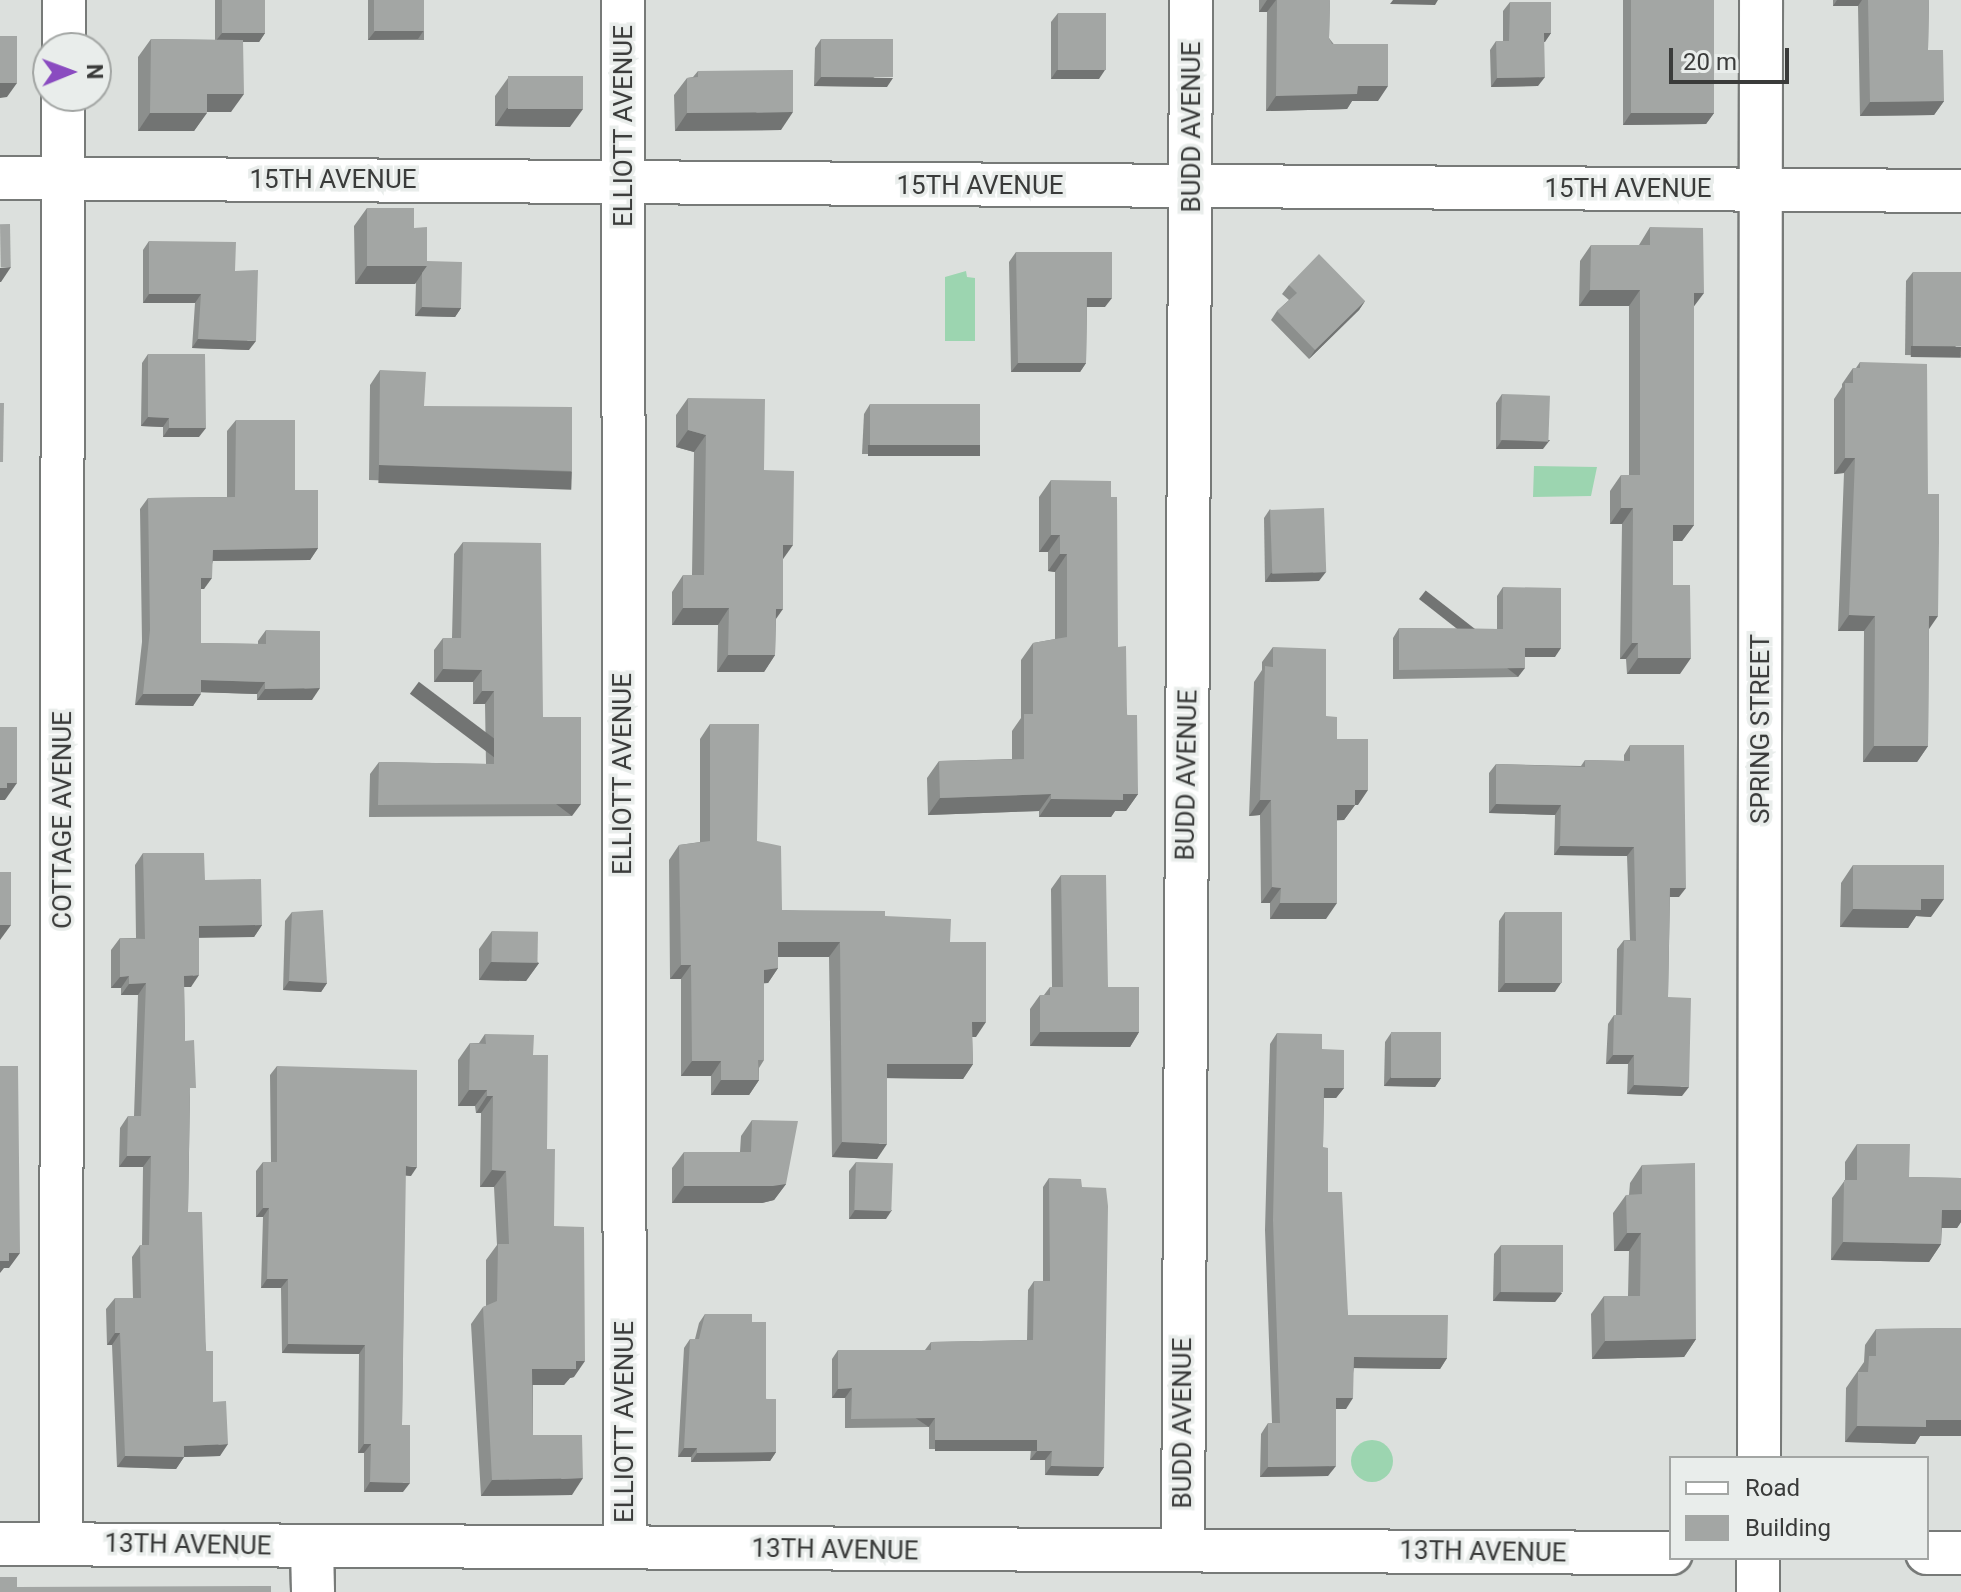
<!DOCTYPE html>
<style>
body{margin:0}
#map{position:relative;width:1961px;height:1592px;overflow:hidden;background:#dce0dd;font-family:Roboto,sans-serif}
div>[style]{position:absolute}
.water>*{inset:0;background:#9cd5b0}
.round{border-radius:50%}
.roads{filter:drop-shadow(2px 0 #777a78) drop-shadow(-2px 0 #777a78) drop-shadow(0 2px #777a78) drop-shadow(0 -2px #777a78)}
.street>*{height:42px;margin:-21px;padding:0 21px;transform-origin:21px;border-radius:21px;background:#fff}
.wall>*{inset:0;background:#8c8f8d;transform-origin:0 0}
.shaded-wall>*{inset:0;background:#727473;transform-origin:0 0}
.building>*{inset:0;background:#a3a6a4;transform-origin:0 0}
span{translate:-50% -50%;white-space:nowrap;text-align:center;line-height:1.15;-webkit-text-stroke:7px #e9edeb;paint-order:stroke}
.street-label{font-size:26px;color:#3a3b3a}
.legend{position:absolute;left:1669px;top:1456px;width:260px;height:104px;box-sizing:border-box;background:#e9edeb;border:2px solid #a3a6a4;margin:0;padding:10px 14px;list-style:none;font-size:24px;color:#3a3b3a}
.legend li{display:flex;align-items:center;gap:16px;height:40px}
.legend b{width:40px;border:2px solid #a3a6a4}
.north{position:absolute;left:32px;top:32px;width:80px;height:80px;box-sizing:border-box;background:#e9edeb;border:2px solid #a3a6a4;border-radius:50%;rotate:89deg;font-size:22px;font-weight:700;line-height:32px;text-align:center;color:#3a3b3a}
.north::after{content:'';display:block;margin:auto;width:28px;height:36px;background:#8a4bc0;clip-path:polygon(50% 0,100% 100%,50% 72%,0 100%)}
.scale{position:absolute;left:1669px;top:48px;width:120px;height:36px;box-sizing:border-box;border:4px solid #3a3b3a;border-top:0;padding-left:10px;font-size:24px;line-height:28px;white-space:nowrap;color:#3a3b3a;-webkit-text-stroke:6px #e9edeb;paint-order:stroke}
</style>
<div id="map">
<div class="water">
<div style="clip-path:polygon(966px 271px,967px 277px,975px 278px,975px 341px,945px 341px,945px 277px)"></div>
<div style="clip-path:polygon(1534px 466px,1597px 467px,1591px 496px,1533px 497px)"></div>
<div class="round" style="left:1351px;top:1440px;width:42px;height:42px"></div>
</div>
<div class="roads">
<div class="street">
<div style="left:623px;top:0;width:1547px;rotate:89.93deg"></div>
<div style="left:64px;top:48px;width:48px;rotate:-90deg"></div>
<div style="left:0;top:178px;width:1961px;rotate:0.38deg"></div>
<div style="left:1759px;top:1458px;width:1458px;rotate:-89.92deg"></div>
<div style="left:61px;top:1543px;width:1447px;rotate:-89.92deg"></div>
<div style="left:0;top:1544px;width:1671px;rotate:0.31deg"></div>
<div style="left:312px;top:1547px;width:45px;rotate:88.7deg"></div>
<div style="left:1183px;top:1550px;width:1550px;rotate:-89.7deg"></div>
<div style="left:1927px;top:1553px;width:34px"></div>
<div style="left:1758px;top:1592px;width:34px;rotate:-90deg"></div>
</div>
</div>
<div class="wall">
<div style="clip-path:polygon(215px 0,265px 0,265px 33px,259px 42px,243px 42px,231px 112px,207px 112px,194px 131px,138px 131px,138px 57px,151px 39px,215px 40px)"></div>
<div style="left:368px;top:0;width:56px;height:40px"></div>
<div style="clip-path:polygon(1259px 0,1330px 0,1329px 38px,1378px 101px,1352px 101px,1347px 109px,1266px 111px,1267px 12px,1259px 12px)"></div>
<div style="clip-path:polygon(1623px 0,1714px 0,1714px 113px,1706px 124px,1623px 125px)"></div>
<div style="clip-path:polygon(1833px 0,1929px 0,1928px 50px,1944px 101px,1934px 115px,1860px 116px,1858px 6px,1833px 6px)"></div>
<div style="clip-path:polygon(1510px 2px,1551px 33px,1544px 42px,1538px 86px,1491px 87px,1490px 50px,1496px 41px,1503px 41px,1503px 11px)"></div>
<div style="clip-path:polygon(1058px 13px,1099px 79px,1051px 79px,1051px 22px)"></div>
<div style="clip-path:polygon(821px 39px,887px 87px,814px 86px,815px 48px)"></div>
<div style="clip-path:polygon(698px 71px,781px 130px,675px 131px,674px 95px,687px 78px,693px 77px)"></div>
<div style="clip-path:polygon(508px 78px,570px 127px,495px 126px,495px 96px)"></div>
<div style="clip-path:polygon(367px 208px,414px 228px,427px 261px,461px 308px,455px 317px,415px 316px,416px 282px,415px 284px,355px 284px,354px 226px)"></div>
<div style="clip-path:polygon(1650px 227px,1694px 307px,1694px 525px,1682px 541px,1673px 541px,1673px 585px,1680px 674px,1627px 674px,1626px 659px,1620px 659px,1622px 524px,1610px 524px,1610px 491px,1621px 475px,1629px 475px,1629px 306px,1579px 306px,1580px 261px,1591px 245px,1639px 245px)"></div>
<div style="clip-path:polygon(149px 241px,235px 271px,249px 350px,192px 348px,195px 303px,143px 303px,143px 250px)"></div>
<div style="clip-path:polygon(1016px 252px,1105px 307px,1087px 307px,1086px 363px,1080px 372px,1011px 372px,1009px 262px)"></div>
<div style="clip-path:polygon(1913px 272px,1961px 356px,1905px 355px,1906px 281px)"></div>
<div style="clip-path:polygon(1289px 285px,1365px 301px,1359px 310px,1309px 359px,1271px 320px,1277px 311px,1289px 300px,1282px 294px)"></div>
<div style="clip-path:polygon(148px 354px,199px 437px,163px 437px,163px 427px,141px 426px,142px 363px)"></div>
<div style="clip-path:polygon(1860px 362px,1929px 628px,1928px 746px,1917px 762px,1863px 762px,1864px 631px,1838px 631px,1844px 473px,1834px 474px,1834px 399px,1842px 387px,1842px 384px,1853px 368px,1856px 368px)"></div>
<div style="clip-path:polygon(380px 370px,424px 406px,572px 471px,562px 486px,369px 480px,370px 385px)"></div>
<div style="clip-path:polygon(1502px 394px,1543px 449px,1496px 449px,1496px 403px)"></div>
<div style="clip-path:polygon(688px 398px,764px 470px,783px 560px,776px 618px,775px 655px,764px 672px,717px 672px,718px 625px,672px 625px,672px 592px,683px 575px,692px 575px,694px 452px,676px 447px,676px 415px)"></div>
<div style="clip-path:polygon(870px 404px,974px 454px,862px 454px,864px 414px)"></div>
<div style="clip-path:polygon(236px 420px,295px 490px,318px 548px,310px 560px,213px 561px,204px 589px,201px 589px,201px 643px,258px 644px,258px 641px,266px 630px,312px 700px,257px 700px,257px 694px,201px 692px,193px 706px,135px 705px,142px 642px,140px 509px,148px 498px,227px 497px,227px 431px)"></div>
<div style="clip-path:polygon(1051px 480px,1118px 647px,1138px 794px,1126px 811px,1115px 811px,1111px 817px,1039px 817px,1039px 811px,928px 815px,927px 778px,939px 761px,1012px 759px,1012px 731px,1021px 718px,1021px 660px,1033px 643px,1055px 639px,1055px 572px,1048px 571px,1048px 552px,1039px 552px,1039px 497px)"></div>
<div style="clip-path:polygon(1270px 509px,1319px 581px,1265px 582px,1264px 518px)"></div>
<div style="clip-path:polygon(463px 542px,543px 717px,572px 816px,369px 817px,370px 774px,379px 762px,486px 764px,485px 704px,473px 704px,473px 682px,434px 682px,434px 650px,443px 638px,452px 638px,454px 554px)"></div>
<div style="clip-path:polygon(1503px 587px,1555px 657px,1525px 657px,1518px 677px,1393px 679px,1393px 638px,1399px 628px,1497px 629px,1497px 596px)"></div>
<div style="clip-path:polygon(1273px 647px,1326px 716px,1337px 739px,1358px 805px,1355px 805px,1344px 820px,1337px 820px,1326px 919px,1270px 919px,1270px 903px,1261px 903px,1260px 815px,1249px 816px,1254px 682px,1262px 670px,1262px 662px)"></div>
<div style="clip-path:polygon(710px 724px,757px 841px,782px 910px,885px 916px,950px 942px,976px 1037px,972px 1037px,973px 1064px,963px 1079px,887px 1078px,877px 1159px,832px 1157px,829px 957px,778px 957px,778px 968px,768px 983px,764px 983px,764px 1060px,759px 1068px,759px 1080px,749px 1095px,711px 1095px,711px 1076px,681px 1076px,681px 979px,670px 979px,669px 860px,679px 845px,700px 842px,700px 739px)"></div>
<div style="clip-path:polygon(1630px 745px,1679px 897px,1670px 897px,1668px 997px,1682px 1096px,1627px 1094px,1628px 1064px,1606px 1064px,1608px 1024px,1614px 1015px,1616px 1015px,1617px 949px,1624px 940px,1630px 940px,1627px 856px,1554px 855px,1555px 815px,1489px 813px,1489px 773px,1496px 764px,1581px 766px,1585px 760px,1624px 761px,1624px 755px)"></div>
<div style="clip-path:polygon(143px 853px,205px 880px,262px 925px,254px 937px,199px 937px,191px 987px,184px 987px,185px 1041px,190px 1096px,188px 1212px,220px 1456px,184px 1457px,176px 1469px,117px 1467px,112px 1345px,107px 1345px,106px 1309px,115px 1298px,133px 1298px,132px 1257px,140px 1245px,142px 1245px,143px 1167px,119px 1167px,120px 1128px,128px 1116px,134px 1116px,138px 995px,121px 995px,121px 988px,111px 988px,111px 950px,120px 938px,136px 938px,135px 865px)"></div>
<div style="clip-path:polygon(1853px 865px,1931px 917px,1916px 916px,1908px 928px,1840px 927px,1841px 883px)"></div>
<div style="clip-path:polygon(1061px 875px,1108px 987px,1139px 1032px,1130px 1047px,1030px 1046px,1030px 1009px,1040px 995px,1044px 995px,1050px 987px,1052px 987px,1051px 889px)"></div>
<div style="clip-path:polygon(292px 912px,327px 983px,321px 992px,283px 990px,285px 921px)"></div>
<div style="clip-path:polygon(1505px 912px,1555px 992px,1498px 992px,1499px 921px)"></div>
<div style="clip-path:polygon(492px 931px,539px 963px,526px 981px,479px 980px,479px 949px)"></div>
<div style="clip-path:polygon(1277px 1033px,1322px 1049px,1344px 1088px,1336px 1098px,1324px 1098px,1323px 1147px,1328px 1192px,1348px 1315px,1447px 1358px,1440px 1369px,1354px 1368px,1346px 1409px,1336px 1409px,1328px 1476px,1260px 1477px,1261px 1434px,1268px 1423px,1272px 1423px,1265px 1230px,1270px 1044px)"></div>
<div style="clip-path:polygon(1391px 1033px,1441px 1078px,1435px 1087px,1384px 1086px,1385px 1042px)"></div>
<div style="clip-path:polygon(485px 1034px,533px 1055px,547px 1149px,554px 1226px,574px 1377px,570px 1378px,564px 1385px,533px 1385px,533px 1435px,572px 1495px,481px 1496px,471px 1324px,483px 1307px,486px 1306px,486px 1260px,497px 1245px,494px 1187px,480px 1187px,481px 1113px,476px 1113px,475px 1106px,458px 1106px,458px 1060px,470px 1043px,479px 1043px)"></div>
<div style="clip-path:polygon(277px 1066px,411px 1176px,405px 1175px,402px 1425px,403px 1492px,364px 1492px,364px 1453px,358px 1453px,359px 1354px,282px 1353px,281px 1288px,261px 1288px,263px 1217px,256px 1217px,256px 1171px,263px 1162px,271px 1162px,270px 1075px)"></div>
<div style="clip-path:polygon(752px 1120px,786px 1184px,774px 1200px,762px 1203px,672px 1203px,672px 1168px,684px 1152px,740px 1152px,741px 1136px)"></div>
<div style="clip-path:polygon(1857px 1144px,1909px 1177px,1961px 1178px,1961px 1222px,1957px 1228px,1942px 1228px,1941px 1244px,1929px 1262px,1831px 1260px,1832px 1198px,1845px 1180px,1845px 1162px)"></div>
<div style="clip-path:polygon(856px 1162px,886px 1219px,849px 1219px,849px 1171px)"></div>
<div style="clip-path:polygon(1642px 1165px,1696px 1339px,1684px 1357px,1592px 1359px,1591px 1314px,1604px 1296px,1628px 1296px,1629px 1251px,1614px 1251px,1613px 1213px,1626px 1195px,1629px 1195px,1630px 1183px)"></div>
<div style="clip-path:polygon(1049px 1178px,1104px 1467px,1098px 1476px,1045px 1475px,1045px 1460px,1030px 1460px,1031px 1449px,929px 1449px,929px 1427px,845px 1428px,845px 1398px,832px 1398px,832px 1359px,838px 1350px,925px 1350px,931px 1342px,1027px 1340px,1028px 1290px,1034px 1281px,1043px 1281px,1043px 1187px)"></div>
<div style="clip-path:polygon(1501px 1245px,1562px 1293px,1555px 1302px,1493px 1301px,1494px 1254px)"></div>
<div style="clip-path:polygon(1961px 1289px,1961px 1436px,1920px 1436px,1915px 1444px,1845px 1442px,1846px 1388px,1864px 1362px,1865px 1345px,1876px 1329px,1961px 1328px)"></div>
<div style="clip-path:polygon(705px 1314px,752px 1322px,776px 1452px,770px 1461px,691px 1462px,691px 1457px,678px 1457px,684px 1348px,690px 1339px,695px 1339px,699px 1323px)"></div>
</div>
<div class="shaded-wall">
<div style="clip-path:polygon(1267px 0,1276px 0,1267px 12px,1259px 12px)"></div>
<div style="clip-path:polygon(1393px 0,1438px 0,1435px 5px,1390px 4px)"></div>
<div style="clip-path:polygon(1837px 0,1862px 0,1858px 6px,1833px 6px)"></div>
<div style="clip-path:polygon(424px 30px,418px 39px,368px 40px,375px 31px)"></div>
<div style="clip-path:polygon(222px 33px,265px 33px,259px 42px,215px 42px)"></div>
<div style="clip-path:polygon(1544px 33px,1551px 33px,1545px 42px,1537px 42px)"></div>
<div style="clip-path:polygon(1057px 70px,1105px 70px,1099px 79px,1051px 79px)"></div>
<div style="clip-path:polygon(821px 77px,893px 78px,887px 87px,814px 86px)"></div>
<div style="clip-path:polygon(1545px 77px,1538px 86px,1491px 87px,1497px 78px)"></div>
<div style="clip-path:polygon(0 83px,17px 83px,7px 97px,0 98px)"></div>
<div style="clip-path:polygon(1358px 86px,1388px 86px,1378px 101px,1352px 101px,1347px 109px,1266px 111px,1276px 96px)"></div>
<div style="clip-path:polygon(207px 94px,244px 94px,231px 112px,195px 112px)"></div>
<div style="clip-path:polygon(1944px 101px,1934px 115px,1860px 116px,1870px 102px)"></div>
<div style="clip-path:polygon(507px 108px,583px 109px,570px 127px,495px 126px)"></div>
<div style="clip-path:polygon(793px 112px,781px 130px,675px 131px,687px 113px)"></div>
<div style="clip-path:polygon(150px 113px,207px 113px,194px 131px,138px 131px)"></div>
<div style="clip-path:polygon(1631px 113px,1714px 113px,1706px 124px,1623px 125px)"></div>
<div style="clip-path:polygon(367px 266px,427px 266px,415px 284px,355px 284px)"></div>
<div style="clip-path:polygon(11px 267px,1px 282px,0 282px,0 268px)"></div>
<div style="clip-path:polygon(1590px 290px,1640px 290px,1629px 306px,1579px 306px)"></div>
<div style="clip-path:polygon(1694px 293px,1704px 293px,1692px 309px)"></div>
<div style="clip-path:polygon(149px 294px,201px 294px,195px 303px,143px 303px)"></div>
<div style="clip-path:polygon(1087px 298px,1112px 298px,1105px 307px,1080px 307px)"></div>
<div style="clip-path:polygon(1365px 301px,1359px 310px,1309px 359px,1315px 350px)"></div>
<div style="clip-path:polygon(422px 307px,461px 308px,455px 317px,415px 316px)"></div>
<div style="clip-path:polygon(198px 339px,256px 341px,249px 350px,192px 348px)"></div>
<div style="left:1911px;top:346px;width:50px;height:11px;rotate:1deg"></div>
<div style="clip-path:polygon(1018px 363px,1086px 363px,1080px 372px,1011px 372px)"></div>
<div style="clip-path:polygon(148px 417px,169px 418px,163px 427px,141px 426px)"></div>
<div style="clip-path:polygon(169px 428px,206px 428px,199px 437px,163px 437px)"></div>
<div style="clip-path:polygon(688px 430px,706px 435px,694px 452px,676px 447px)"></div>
<div style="clip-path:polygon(1502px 440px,1550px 440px,1543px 449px,1496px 449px)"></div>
<div style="left:868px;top:445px;width:112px;height:11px"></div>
<div style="clip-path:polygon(1845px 458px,1855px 458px,1844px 473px,1834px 474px)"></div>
<div style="left:379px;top:465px;width:193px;height:18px;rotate:2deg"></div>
<div style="clip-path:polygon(1621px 508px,1633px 508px,1622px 524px,1610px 524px)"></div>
<div style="clip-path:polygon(1673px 525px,1694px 525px,1682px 541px,1662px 541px)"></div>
<div style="clip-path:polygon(1051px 535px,1060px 535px,1048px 552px,1039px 552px)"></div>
<div style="clip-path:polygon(783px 545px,793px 545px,781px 562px)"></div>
<div style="clip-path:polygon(318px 548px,310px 560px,205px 561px,213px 550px)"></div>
<div style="clip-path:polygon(1060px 554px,1067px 554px,1055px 572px,1048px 571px)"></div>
<div style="clip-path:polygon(1326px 572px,1319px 581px,1265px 582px,1271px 573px)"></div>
<div style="clip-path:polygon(201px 578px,212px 578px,204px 589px,193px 589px)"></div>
<div style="clip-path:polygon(683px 608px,729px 608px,718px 625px,672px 625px)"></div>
<div style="clip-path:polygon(776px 609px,783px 609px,771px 626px)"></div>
<div style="clip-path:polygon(1849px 615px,1875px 616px,1864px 631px,1838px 631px)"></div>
<div style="clip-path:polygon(1929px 616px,1938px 616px,1927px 632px)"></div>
<div style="clip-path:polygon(1632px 643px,1638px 643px,1626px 659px,1620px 659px)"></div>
<div style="clip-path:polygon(1525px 648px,1561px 648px,1555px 657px,1519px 657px)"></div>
<div style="clip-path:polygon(728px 655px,775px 655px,764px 672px,717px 672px)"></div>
<div style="clip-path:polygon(1638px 658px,1691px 658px,1680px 674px,1627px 674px)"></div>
<div style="left:1525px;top:668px;width:11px;height:126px;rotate:128deg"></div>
<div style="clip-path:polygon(443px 669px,482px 670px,473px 682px,434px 682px)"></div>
<div style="clip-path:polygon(201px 680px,265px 682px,257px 694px,193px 692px)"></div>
<div style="clip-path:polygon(320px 688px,312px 700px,257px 700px,265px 689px)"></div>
<div style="clip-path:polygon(482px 691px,494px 691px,485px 704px,473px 704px)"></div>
<div style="clip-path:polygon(143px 694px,201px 694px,193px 706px,135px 705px)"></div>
<div style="clip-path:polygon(1874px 746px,1928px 746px,1917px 762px,1863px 762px)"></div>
<div style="clip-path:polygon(7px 783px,17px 783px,5px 800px,0 800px,0 788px)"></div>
<div style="clip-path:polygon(1355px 790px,1368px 790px,1358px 805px,1355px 805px,1344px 820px,1326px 821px,1337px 805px)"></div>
<div style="clip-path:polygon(1051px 794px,1039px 811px,928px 815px,940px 798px)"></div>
<div style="clip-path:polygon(1123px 794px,1138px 794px,1126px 811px,1115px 811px,1111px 817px,1039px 817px,1051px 799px)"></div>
<div style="clip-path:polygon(1260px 800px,1271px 800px,1260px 815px,1249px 816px)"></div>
<div style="left:581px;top:804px;width:15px;height:203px;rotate:127deg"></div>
<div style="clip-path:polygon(1496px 804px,1561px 805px,1555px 815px,1489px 813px)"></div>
<div style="clip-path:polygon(1560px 846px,1634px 847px,1627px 856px,1554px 855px)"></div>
<div style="clip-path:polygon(1272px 887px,1281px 888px,1270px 903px,1261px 903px)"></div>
<div style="clip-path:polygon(1670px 888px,1686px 888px,1679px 897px,1664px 897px)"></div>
<div style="clip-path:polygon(1921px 899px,1944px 899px,1931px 917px,1916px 916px,1908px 928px,1840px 927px,1853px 909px)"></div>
<div style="clip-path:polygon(1280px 903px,1337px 903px,1326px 919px,1270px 919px)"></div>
<div style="clip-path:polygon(0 925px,11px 925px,0 940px)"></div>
<div style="clip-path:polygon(262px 925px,254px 937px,191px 938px,199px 926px)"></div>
<div style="clip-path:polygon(778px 942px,840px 942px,829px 957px,768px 957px)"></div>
<div style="clip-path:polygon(491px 962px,539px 963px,526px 981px,479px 980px)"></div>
<div style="clip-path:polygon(681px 965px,691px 965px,681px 979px,670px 979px)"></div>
<div style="clip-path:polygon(778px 968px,768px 983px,754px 984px,764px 970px)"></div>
<div style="clip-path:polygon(199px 975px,191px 987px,176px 987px,184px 976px)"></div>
<div style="clip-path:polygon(129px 976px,121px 988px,111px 988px,120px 977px)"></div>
<div style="clip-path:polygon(289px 981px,327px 983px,321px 992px,283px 990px)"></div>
<div style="clip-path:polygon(146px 983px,138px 995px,121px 995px,129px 984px)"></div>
<div style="clip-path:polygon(1505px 983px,1561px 983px,1555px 992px,1498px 992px)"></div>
<div style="clip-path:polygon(972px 1022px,986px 1022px,976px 1037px,962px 1037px)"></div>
<div style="clip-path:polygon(1040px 1032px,1139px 1032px,1130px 1047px,1030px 1046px)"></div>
<div style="clip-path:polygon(1613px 1055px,1634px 1055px,1628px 1064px,1606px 1064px)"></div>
<div style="clip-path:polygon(692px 1061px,721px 1061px,711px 1076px,681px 1076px)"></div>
<div style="clip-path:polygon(887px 1064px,973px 1064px,963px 1079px,877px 1078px)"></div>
<div style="clip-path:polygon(1391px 1077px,1441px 1078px,1435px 1087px,1384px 1086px)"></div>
<div style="clip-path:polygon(721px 1080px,759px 1080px,749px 1095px,711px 1095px)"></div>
<div style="clip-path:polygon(1634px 1085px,1689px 1087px,1682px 1096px,1627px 1094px)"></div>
<div style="clip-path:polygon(1324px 1088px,1344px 1088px,1336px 1098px,1316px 1098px)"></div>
<div style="clip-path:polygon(469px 1090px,487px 1090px,475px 1106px,458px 1106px)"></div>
<div style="clip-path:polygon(487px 1096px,493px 1096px,481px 1113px,476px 1113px)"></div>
<div style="clip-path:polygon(842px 1142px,887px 1144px,877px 1159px,832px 1157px)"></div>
<div style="clip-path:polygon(127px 1156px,151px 1156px,143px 1167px,119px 1167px)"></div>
<div style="clip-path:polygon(406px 1166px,417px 1167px,411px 1176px,399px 1175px)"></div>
<div style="clip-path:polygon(492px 1170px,506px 1171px,494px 1187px,480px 1187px)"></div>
<div style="clip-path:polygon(786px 1184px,774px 1200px,762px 1203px,672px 1203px,684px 1186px)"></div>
<div style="clip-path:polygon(263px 1208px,269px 1208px,263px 1217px,256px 1217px)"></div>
<div style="clip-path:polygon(855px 1210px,892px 1210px,886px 1219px,849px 1219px)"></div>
<div style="clip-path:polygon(1942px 1210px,1961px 1210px,1961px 1222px,1957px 1228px,1929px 1228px)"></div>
<div style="clip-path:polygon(1627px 1233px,1641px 1233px,1629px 1251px,1614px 1251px)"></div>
<div style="clip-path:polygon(1843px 1242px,1941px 1244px,1929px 1262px,1831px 1260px)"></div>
<div style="clip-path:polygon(9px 1253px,20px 1253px,9px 1268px,4px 1268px,0 1273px,0 1261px)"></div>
<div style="clip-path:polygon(267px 1279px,288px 1279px,281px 1288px,261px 1288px)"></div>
<div style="clip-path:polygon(1500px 1292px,1562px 1293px,1555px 1302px,1493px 1301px)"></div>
<div style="clip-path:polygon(115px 1333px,120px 1333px,112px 1345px,107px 1345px)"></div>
<div style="clip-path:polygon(1696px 1339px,1684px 1357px,1592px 1359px,1605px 1341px)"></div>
<div style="clip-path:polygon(288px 1344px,365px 1345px,359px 1354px,282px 1353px)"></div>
<div style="clip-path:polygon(1354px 1357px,1447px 1358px,1440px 1369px,1346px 1368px)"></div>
<div style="clip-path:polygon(576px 1361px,585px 1361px,574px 1377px,570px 1378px,564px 1385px,521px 1385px,532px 1369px)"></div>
<div style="clip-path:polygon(852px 1388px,845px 1398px,832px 1398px,838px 1389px)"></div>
<div style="clip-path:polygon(1336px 1398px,1353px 1398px,1346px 1409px,1328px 1409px)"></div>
<div style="left:935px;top:1418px;width:11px;height:84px;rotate:124deg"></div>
<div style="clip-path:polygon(1926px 1420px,1961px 1420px,1961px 1436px,1920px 1436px,1915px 1444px,1845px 1442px,1857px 1426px)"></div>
<div style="left:935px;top:1440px;width:102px;height:11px"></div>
<div style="clip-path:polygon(228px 1444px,220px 1456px,183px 1457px,184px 1457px,176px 1469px,117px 1467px,125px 1456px,184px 1446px)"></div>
<div style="clip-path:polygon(364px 1444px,371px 1444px,364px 1453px,358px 1453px)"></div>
<div style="clip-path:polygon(684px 1448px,697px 1448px,691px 1457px,678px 1457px)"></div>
<div style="clip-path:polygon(1037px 1451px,1052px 1451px,1045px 1460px,1030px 1460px)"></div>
<div style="clip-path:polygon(776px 1452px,770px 1461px,691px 1462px,697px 1453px)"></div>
<div style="clip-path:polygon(1051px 1466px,1104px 1467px,1098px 1476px,1045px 1475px)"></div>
<div style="clip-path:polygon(1336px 1466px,1328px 1476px,1260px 1477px,1268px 1467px)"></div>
<div style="clip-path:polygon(583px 1478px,572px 1495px,481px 1496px,492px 1480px)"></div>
<div style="clip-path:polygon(370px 1482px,410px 1483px,403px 1492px,364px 1492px)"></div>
</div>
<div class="building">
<div style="left:222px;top:0;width:43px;height:33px"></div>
<div style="left:374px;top:0;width:50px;height:31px"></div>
<div style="clip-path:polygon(1277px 0,1330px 0,1329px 38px,1332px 44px,1388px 44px,1388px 86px,1358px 86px,1357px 94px,1276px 96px)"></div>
<div style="left:1631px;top:0;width:83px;height:113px"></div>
<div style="clip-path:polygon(1868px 0,1929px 0,1928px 50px,1943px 50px,1944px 101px,1870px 102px)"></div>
<div style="clip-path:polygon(1510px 2px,1551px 2px,1551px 33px,1544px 33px,1545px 77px,1497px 78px,1496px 41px,1509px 41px)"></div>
<div style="left:1058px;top:13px;width:48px;height:57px"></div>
<div style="left:0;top:36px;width:17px;height:47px"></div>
<div style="clip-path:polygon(151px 39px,243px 40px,244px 94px,207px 94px,207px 113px,150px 113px)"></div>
<div style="left:821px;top:39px;width:72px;height:38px"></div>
<div style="clip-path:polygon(793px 70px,793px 112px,687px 113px,687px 78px,698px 77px,698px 71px)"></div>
<div style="left:583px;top:76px;width:33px;height:75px;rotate:90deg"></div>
<div style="clip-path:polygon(367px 208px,414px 208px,414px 228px,427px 227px,427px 266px,367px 266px)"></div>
<div style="left:10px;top:224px;width:43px;height:10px;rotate:89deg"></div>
<div style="clip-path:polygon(1650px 227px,1703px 228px,1704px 293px,1694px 293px,1694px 525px,1673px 525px,1673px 585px,1690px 585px,1691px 658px,1638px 658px,1638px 643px,1632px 643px,1633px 508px,1621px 508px,1621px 475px,1640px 475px,1640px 290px,1590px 290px,1591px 245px,1650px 245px)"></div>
<div style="clip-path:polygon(149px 241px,236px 242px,235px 271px,258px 270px,256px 341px,198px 339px,201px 294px,149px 294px)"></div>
<div style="clip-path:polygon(1016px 252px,1112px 252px,1112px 298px,1087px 298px,1086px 363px,1018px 363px)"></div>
<div style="clip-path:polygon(1319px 254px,1365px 301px,1315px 350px,1277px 311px,1297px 293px,1289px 285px)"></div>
<div style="clip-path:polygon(427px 261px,462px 262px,461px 308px,422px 307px,422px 273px,427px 266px)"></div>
<div style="left:1913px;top:272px;width:48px;height:74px"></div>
<div style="clip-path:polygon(148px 354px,205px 354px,206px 428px,169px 428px,169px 418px,148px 417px)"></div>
<div style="clip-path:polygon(1860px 362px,1927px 364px,1928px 494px,1939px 494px,1939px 542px,1938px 616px,1929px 616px,1928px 746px,1874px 746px,1875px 616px,1849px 615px,1855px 458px,1845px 458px,1845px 383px,1853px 383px,1853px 368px,1860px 368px)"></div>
<div style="clip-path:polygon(380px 370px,426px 372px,424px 406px,572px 407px,572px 471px,379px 465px)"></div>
<div style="left:1502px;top:394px;width:48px;height:46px;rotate:2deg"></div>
<div style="clip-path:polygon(688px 398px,765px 399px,764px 470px,794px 471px,793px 545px,783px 545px,783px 609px,776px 609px,775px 655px,728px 655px,729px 608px,683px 608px,683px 575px,704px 575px,706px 435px,688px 430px)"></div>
<div style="clip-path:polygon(0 403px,4px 403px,3px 462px,0 462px)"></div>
<div style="left:870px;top:404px;width:110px;height:41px"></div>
<div style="clip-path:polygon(236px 420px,295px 420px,295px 490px,318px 490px,318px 548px,213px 550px,212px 578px,201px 578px,201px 643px,266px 644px,266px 630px,320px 631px,320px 688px,265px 689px,265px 682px,201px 680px,201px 694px,143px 694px,150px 630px,148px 498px,235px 497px)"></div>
<div style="clip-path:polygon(1051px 480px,1111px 481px,1111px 497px,1117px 497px,1118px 647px,1126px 646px,1127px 715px,1137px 715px,1138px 794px,1123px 794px,1123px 800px,1051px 799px,1051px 794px,940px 798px,939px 761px,1024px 759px,1024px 714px,1033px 714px,1033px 643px,1067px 637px,1067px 554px,1060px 554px,1060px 535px,1051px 535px)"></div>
<div style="left:1324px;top:508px;width:64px;height:54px;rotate:88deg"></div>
<div style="clip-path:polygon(463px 542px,541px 543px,543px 717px,581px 717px,581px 804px,378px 805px,379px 762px,494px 764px,494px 691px,482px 691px,482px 670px,443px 669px,443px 638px,461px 638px)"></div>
<div style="clip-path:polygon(1503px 587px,1561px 588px,1561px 648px,1525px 648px,1525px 668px,1399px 670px,1399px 628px,1503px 629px)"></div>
<div style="clip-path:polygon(1273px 647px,1326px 649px,1326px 716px,1337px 717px,1337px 739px,1368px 739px,1368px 790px,1355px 790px,1355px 805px,1337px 805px,1337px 903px,1280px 903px,1281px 888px,1272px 887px,1271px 800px,1260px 800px,1265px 666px,1273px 667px)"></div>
<div style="clip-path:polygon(710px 724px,759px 724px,757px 841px,781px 846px,782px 910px,885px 911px,885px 916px,951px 919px,950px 942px,986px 942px,986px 1022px,972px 1022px,973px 1064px,887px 1064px,887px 1144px,842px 1142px,840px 942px,778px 942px,778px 968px,764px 970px,764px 1060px,758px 1060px,759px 1080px,721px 1080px,721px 1061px,692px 1061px,691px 965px,681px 965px,679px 845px,710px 841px)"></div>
<div style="clip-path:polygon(0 727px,17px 727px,17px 783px,7px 783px,7px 788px,0 788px)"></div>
<div style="clip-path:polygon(1630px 745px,1684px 745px,1686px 888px,1670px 888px,1668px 997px,1691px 998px,1689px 1087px,1634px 1085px,1634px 1055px,1613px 1055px,1614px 1015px,1622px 1015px,1624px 940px,1636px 941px,1634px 847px,1560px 846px,1561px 805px,1496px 804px,1496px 764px,1585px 767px,1585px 760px,1630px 761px)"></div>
<div style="clip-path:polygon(143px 853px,204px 853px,205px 880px,261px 879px,262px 925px,199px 926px,199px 975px,184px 976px,185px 1041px,194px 1040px,196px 1088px,190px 1088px,188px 1212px,202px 1212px,206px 1351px,213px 1351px,213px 1402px,226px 1401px,228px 1444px,184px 1446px,184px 1457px,125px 1456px,120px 1333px,115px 1333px,115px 1298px,141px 1298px,140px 1245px,149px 1245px,151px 1156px,127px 1156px,128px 1116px,141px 1116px,146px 983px,129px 984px,129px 976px,120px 977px,120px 938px,145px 939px)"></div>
<div style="clip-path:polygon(1853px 865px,1944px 865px,1944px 899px,1921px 899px,1921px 910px,1853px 909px)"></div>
<div style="left:0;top:872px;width:11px;height:53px"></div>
<div style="clip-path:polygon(1061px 875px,1106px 875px,1108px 987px,1139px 987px,1139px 1032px,1040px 1032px,1040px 995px,1050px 995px,1050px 987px,1063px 987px)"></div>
<div style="clip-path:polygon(323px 910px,327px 983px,289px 981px,292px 912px)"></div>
<div style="left:1505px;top:912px;width:57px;height:71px"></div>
<div style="left:492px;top:931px;width:46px;height:31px;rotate:1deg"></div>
<div style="left:1441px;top:1032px;width:46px;height:50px;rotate:90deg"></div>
<div style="clip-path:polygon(1277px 1033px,1322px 1034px,1322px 1049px,1344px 1050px,1344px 1088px,1324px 1088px,1323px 1147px,1328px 1148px,1328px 1192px,1342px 1192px,1348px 1315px,1448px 1315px,1447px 1358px,1354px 1357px,1353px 1398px,1336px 1398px,1336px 1466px,1268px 1467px,1268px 1423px,1280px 1423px,1273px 1220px)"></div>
<div style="clip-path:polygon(485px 1034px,534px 1035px,533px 1055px,548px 1055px,547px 1149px,555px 1149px,554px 1226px,584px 1227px,585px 1361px,576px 1361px,576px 1369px,532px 1369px,533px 1435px,582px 1435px,583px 1478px,492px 1480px,483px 1307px,497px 1301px,498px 1244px,509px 1244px,506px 1171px,492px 1170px,493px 1096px,487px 1096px,487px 1090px,469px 1090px,470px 1043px,486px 1044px)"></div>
<div style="clip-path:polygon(0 1066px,18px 1066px,20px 1253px,9px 1253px,9px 1261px,0 1261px)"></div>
<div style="clip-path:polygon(277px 1066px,417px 1070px,417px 1167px,406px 1166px,402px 1425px,410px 1425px,410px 1483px,370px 1482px,371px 1444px,364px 1444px,365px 1345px,288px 1344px,288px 1279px,267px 1279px,269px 1208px,263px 1208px,263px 1162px,277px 1162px)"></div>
<div style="clip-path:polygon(752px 1120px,798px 1121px,786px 1184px,773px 1186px,684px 1186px,684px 1152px,751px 1152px)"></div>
<div style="clip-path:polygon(1857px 1144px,1910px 1144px,1909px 1177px,1961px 1178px,1961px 1210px,1942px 1210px,1941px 1244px,1843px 1242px,1844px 1180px,1857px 1180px)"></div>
<div style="left:856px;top:1162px;width:37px;height:48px;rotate:2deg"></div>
<div style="clip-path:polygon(1695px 1163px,1696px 1339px,1605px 1341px,1604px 1296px,1640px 1296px,1641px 1233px,1627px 1233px,1626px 1195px,1642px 1194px,1642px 1165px)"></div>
<div style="clip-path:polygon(1049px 1178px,1081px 1179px,1082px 1187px,1106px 1188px,1108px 1206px,1104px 1467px,1051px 1466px,1052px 1451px,1037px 1451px,1037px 1440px,935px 1440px,935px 1418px,851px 1419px,852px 1388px,838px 1389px,838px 1350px,931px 1350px,931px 1342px,1033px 1340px,1034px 1281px,1050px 1281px)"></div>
<div style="left:1501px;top:1245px;width:62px;height:47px"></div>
<div style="clip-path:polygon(705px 1314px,752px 1314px,752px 1322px,766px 1322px,766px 1399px,776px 1399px,776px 1452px,697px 1453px,697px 1448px,684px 1448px,690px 1339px,699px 1339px)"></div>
<div style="clip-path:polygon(1961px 1328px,1961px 1420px,1926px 1420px,1926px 1427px,1857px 1426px,1858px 1372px,1868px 1372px,1869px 1356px,1876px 1356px,1876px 1329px)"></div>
<div style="clip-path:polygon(0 1577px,17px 1577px,17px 1587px,271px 1586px,271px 1592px,0 1592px)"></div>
</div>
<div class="street-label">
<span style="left:624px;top:126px;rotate:-90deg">ELLIOTT AVENUE</span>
<span style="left:1192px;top:127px;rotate:-90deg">BUDD AVENUE</span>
<span style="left:333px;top:180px">15TH AVENUE</span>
<span style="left:980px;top:186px">15TH AVENUE</span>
<span style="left:1628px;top:189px">15TH AVENUE</span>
<span style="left:1761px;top:729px;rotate:-90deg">SPRING STREET</span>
<span style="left:623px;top:774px;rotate:-90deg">ELLIOTT AVENUE</span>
<span style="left:1187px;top:775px;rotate:-89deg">BUDD AVENUE</span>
<span style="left:63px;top:820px;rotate:-90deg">COTTAGE AVENUE</span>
<span style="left:625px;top:1422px;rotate:-90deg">ELLIOTT AVENUE</span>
<span style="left:1183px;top:1423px;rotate:-90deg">BUDD AVENUE</span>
<span style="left:188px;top:1545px;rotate:1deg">13TH AVENUE</span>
<span style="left:835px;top:1550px;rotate:1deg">13TH AVENUE</span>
<span style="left:1483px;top:1552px;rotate:1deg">13TH AVENUE</span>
</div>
<ul class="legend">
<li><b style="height:10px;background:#fff"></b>Road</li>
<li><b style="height:22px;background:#a3a6a4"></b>Building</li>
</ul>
<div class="north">N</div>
<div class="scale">20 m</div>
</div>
